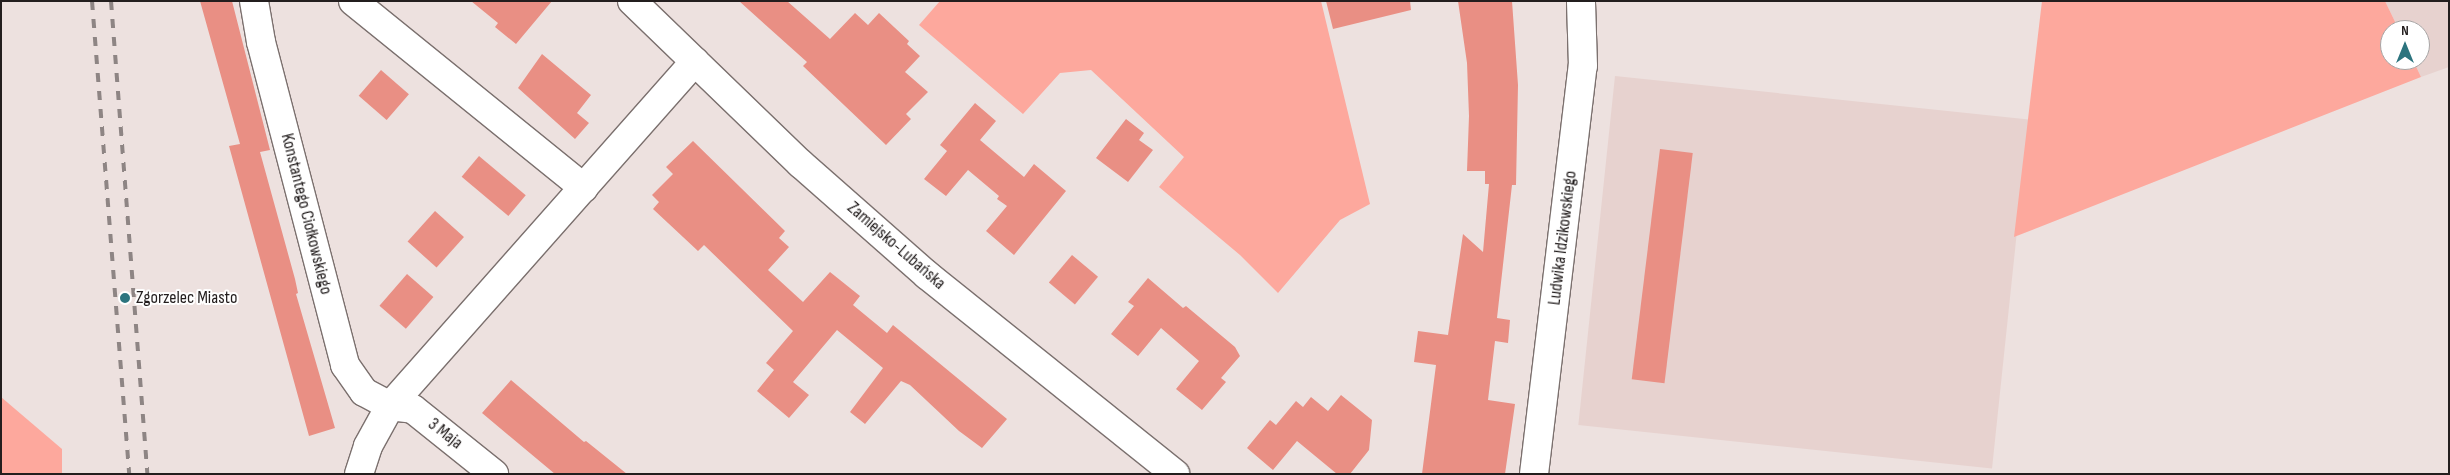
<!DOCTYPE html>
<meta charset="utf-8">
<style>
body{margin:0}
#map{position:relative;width:2450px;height:475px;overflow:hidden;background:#ede1df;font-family:"Sofia Sans Condensed",sans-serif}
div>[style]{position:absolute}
.built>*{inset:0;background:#e7d2cf;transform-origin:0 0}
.green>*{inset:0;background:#fda89d}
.building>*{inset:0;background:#e98f84;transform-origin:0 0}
.roads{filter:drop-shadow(1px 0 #7b706e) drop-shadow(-1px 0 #7b706e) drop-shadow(0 1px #7b706e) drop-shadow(0 -1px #7b706e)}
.minor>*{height:28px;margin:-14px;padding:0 14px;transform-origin:14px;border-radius:14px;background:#fff}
.secondary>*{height:28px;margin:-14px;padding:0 14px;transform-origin:14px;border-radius:14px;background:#fff}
.rail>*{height:4px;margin-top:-2px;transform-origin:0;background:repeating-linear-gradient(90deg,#8e8584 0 9px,transparent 0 18px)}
.dots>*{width:14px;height:14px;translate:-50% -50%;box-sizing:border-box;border:2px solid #fff;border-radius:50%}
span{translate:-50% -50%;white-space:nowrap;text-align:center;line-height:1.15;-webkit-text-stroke:4px #fff;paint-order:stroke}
.street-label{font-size:18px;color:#231e1e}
.poi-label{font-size:18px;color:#231e1e}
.left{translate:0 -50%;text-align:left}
.frame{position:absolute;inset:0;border:2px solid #231e1e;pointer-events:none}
.north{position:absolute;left:2380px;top:20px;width:50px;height:50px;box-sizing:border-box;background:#fff;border:1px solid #a7a5a5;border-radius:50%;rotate:0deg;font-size:14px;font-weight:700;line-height:20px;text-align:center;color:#231e1e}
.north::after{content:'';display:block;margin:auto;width:18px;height:22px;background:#2c747e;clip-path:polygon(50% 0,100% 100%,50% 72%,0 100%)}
</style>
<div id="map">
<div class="built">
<div style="clip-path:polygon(2385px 1px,2449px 1px,2449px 67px,2421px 77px,2413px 60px,2420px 60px,2420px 30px,2399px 30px)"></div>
<div style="left:1615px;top:76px;width:416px;height:351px;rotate:6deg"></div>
</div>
<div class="green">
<div style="clip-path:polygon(940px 1px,1321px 1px,1370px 204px,1340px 220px,1278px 293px,1240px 255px,1159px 187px,1184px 157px,1091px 70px,1060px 73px,1023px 114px,919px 25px)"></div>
<div style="clip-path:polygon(2042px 1px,2385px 1px,2399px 30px,2390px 30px,2390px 60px,2413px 60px,2421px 77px,2014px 237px)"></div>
<div style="clip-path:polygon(1px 397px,62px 449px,62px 474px,1px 474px)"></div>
</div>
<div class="building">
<div style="clip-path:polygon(200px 1px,232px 1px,270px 150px,260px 152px,295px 279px,298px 293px,296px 294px,335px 428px,309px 436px,229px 146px,240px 144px)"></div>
<div style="clip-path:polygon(471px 1px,552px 1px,516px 44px,495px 27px,498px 23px)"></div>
<div style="clip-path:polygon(739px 1px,787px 1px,830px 39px,855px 13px,868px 25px,879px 13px,909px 41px,907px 44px,920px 56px,905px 72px,928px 92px,906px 114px,911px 119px,886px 145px,803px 66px,807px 62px)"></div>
<div style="clip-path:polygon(1326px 1px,1410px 1px,1411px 10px,1333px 29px)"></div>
<div style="clip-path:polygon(1458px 1px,1512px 1px,1518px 85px,1516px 185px,1512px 185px,1497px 318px,1510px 320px,1508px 343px,1495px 341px,1488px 400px,1515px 404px,1505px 474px,1422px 474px,1436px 365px,1414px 362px,1418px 331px,1448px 335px,1463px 234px,1483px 252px,1489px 184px,1485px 184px,1485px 171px,1467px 171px,1469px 116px,1467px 63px)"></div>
<div style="clip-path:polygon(542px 54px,591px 95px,577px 113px,589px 123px,575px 139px,518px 88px)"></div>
<div style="left:381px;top:70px;width:37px;height:34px;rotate:41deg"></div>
<div style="clip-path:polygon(975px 103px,996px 121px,980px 140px,1024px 177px,1034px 164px,1066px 191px,1014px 255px,986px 231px,1007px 206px,997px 199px,999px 196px,968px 170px,946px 196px,924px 179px,947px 151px,940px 145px)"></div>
<div style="clip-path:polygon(1126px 119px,1144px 133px,1139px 140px,1153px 150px,1128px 182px,1096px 158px)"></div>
<div style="clip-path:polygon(693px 141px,785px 231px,779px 238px,789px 247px,768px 270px,803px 302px,830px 272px,860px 296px,853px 305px,887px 333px,893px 325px,1007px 419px,982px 448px,959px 431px,910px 385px,901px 381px,865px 424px,850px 412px,883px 368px,837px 330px,793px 382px,809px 395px,789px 418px,757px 391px,774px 370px,766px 363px,793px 331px,704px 245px,698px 251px,653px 209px,659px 202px,652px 195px,673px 174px,666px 167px)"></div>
<div style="left:1660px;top:149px;width:33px;height:232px;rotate:7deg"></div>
<div style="left:479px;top:156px;width:61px;height:27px;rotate:40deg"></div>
<div style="left:435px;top:211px;width:39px;height:41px;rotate:42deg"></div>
<div style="left:1072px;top:255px;width:34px;height:36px;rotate:40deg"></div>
<div style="left:407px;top:274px;width:35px;height:42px;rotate:41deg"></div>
<div style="clip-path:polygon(1148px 278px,1183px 308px,1186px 306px,1235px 347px,1240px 356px,1221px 378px,1226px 382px,1202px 410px,1176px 389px,1199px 361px,1161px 328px,1138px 356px,1111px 334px,1134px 306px,1128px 302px)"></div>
<div style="clip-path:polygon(511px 380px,584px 442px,586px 441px,627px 474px,555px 474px,482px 413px)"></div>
<div style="clip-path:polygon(1341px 395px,1372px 420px,1369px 450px,1350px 474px,1337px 474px,1297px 441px,1273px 470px,1247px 448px,1270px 420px,1276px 425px,1296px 401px,1303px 407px,1311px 397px,1328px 411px)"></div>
</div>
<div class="roads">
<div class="minor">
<div style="left:254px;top:1px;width:42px;rotate:80.3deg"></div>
<div style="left:261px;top:42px;width:334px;rotate:75.4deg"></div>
<div style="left:345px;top:365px;width:33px;rotate:55deg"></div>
<div style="left:364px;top:392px;width:30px;rotate:28deg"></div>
<div style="left:390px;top:406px;width:23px;rotate:7deg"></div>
<div style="left:413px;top:409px;width:104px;rotate:38.7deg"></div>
<div style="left:353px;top:1px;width:297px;rotate:39deg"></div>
<div style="left:359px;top:474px;width:29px;rotate:-72deg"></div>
<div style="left:368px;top:446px;width:46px;rotate:-61.2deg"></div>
<div style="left:390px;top:406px;width:460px;rotate:-48.5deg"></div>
<div style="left:1534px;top:474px;width:411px;rotate:-83.2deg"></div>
<div style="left:1583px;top:66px;width:65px;rotate:-91.8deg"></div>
</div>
<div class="secondary">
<div style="left:632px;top:1px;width:235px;rotate:44deg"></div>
<div style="left:801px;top:164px;width:168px;rotate:41.4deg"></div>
<div style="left:927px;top:275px;width:318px;rotate:38.7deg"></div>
</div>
</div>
<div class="rail">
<div style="left:92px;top:1px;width:474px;rotate:85.5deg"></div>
<div style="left:111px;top:1px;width:474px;rotate:85.6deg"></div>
</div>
<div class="dots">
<div style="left:125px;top:298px;background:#2c747e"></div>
</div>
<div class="street-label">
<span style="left:306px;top:214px;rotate:76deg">Konstantego Ciołkowskiego</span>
<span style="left:1563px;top:238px;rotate:-83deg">Ludwika Idzikowskiego</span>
<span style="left:896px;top:246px;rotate:41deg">Zamiejsko-Lubańska</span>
<span style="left:445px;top:434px;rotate:38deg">3 Maja</span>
</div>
<div class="poi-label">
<span class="left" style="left:136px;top:298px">Zgorzelec Miasto</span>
</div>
<div class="frame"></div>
<div class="north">N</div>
</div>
